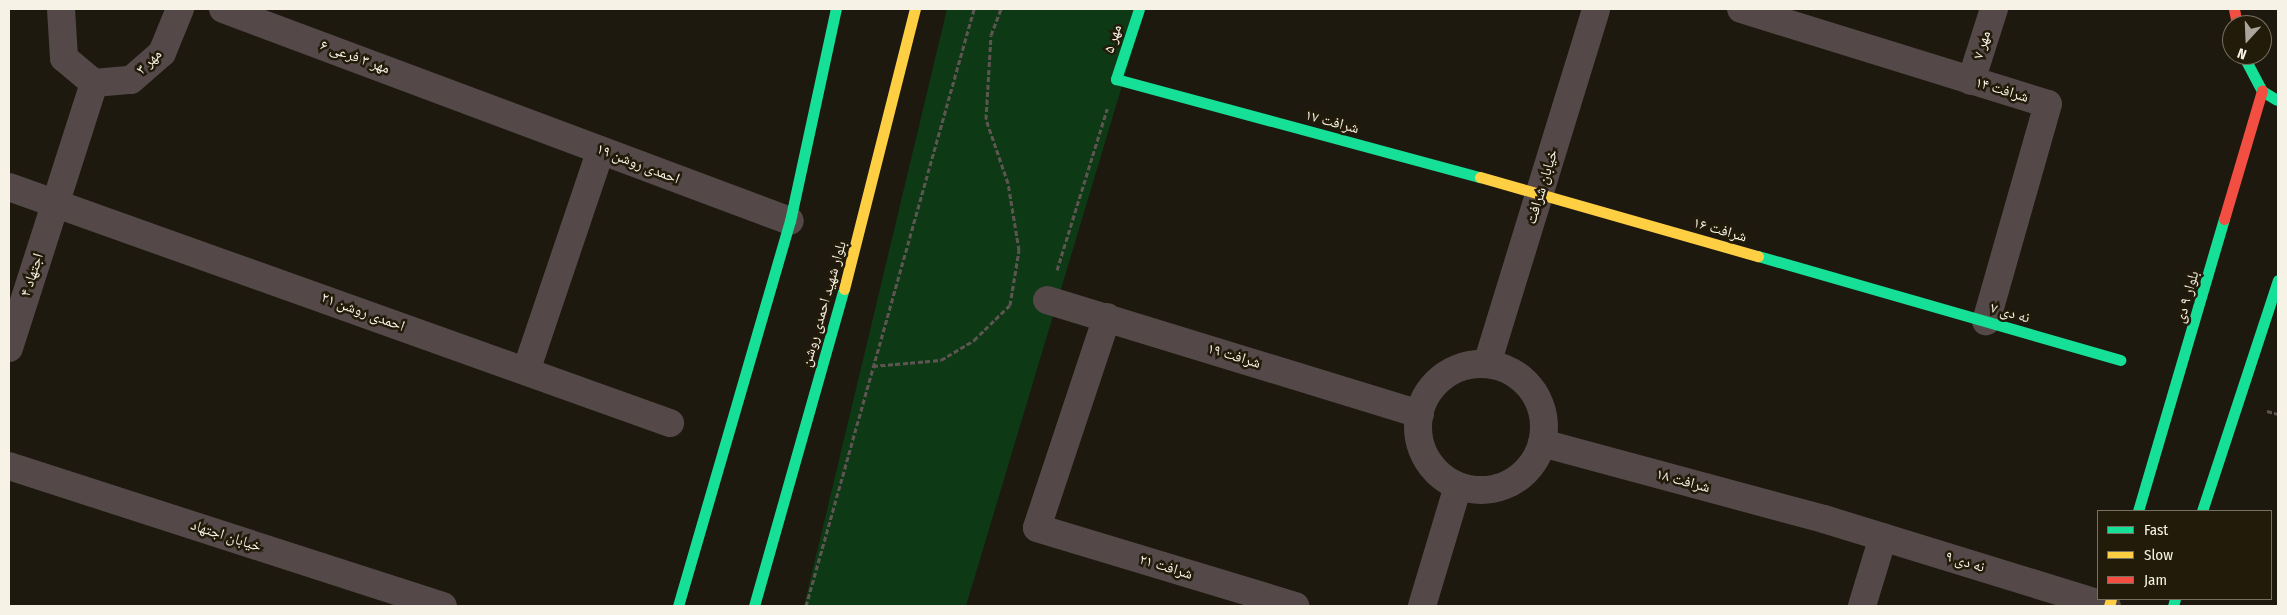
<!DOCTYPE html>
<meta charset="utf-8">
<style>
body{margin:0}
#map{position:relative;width:2287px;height:615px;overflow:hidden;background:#1d190f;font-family:"Fira Sans Condensed","Noto Naskh Arabic",sans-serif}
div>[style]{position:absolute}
.green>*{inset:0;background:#0d3915}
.path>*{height:3px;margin-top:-1.5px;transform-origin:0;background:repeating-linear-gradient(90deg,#5e5552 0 5px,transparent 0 7.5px)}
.street>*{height:28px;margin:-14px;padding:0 14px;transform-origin:14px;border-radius:14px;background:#544948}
.street>.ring{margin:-14px;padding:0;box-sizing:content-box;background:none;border:28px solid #544948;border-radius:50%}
.fast>*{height:11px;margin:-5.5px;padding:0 5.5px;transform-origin:5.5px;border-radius:5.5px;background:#16e098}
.slow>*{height:11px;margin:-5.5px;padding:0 5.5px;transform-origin:5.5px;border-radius:5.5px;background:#ffcf43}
.jam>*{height:11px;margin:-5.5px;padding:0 5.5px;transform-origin:5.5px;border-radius:5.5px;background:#f24e42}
span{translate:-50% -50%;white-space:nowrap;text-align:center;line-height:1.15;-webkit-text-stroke:5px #231b09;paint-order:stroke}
.street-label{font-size:15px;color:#f7f2e6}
.frame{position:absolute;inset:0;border:10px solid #f7f2e6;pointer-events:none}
.legend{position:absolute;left:2097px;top:510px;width:175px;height:90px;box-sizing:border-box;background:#231b09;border:1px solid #787161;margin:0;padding:6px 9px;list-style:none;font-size:15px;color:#f7f2e6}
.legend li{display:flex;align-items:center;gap:10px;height:25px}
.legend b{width:25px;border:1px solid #787161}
.north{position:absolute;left:2222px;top:15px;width:50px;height:50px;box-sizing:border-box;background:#231b09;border:1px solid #787161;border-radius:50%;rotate:200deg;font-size:14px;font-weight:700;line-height:20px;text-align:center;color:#f7f2e6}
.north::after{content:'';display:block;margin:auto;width:18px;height:22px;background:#aba69b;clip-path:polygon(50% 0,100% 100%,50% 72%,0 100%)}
</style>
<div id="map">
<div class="green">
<div style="clip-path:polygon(947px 9px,1145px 9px,966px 606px,804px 606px)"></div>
</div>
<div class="path">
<div style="left:1057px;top:270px;width:169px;rotate:-72.7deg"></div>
<div style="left:873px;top:366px;width:68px;rotate:-5deg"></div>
<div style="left:941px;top:360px;width:39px;rotate:-31deg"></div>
<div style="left:974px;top:340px;width:50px;rotate:-44.2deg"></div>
<div style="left:1010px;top:305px;width:56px;rotate:-80.7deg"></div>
<div style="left:1019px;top:250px;width:68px;rotate:-99.3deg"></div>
<div style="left:1008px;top:183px;width:68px;rotate:-109deg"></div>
<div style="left:986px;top:119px;width:84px;rotate:-86.6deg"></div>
<div style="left:991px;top:35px;width:28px;rotate:-69deg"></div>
<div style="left:2267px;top:411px;width:11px;rotate:15deg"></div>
<div style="left:806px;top:606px;width:620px;rotate:-74.28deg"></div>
</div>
<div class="street">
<div style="left:61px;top:9px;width:49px;rotate:86.5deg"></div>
<div style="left:64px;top:58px;width:39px;rotate:40deg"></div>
<div style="left:94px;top:83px;width:37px;rotate:-5deg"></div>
<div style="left:131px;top:80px;width:41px;rotate:-41.1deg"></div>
<div style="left:162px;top:53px;width:48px;rotate:-67.8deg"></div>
<div style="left:223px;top:9px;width:605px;rotate:20.5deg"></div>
<div style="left:1741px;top:9px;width:321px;rotate:17.2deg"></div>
<div style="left:2048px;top:104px;width:226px;rotate:105.9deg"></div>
<div style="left:1971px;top:81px;width:76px;rotate:-72.3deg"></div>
<div style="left:9px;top:187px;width:702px;rotate:19.65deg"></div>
<div style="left:1047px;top:300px;width:390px;rotate:17deg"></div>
<div style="left:1107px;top:317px;width:222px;rotate:108.4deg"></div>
<div style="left:1037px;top:528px;width:270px;rotate:16.8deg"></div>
<div style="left:9px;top:348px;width:278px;rotate:-72.2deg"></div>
<div style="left:1487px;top:364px;width:371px;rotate:-72.9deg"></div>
<div class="ring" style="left:1418px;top:364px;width:98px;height:98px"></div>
<div style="left:526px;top:371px;width:233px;rotate:-71.3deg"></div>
<div style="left:1542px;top:443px;width:292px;rotate:15.1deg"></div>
<div style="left:1824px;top:519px;width:296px;rotate:17.1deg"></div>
<div style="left:9px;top:466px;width:456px;rotate:17.9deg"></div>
<div style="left:1422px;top:606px;width:125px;rotate:-73.3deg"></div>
<div style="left:1862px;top:606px;width:72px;rotate:-73.1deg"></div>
</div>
<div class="fast">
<div style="left:1139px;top:9px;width:74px;rotate:108.2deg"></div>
<div style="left:1116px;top:79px;width:377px;rotate:15.1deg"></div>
<div style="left:2243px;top:55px;width:41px;rotate:62.2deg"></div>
<div style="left:2262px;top:91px;width:17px;rotate:31deg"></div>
<div style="left:1758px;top:256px;width:377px;rotate:16deg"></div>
<div style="left:2138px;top:511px;width:304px;rotate:-73.6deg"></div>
<div style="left:2202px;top:511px;width:243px;rotate:-71.8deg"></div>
<div style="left:678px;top:606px;width:401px;rotate:-73.8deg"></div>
<div style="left:790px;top:221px;width:217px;rotate:-77.8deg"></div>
<div style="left:754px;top:606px;width:330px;rotate:-74.2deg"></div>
<div style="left:2173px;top:606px;width:7px;rotate:-74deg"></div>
</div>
<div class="slow">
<div style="left:1480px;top:177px;width:289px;rotate:15.9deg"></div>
<div style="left:844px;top:289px;width:289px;rotate:-75.8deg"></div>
<div style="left:2109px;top:606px;width:7px;rotate:-74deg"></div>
</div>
<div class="jam">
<div style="left:2234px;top:9px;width:16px;rotate:79deg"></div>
<div style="left:2224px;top:219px;width:134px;rotate:-73.5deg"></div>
</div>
<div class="street-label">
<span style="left:1113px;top:39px;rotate:-73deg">مهر ۵</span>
<span style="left:1982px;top:45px;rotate:-73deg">مهر ۷</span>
<span style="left:355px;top:57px;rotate:20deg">مهر ۳ فرعی ۶</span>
<span style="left:149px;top:62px;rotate:-45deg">مهر ۳</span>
<span style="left:2002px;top:90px;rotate:17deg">شرافت ۱۴</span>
<span style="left:1332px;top:122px;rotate:15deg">شرافت ۱۷</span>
<span style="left:638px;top:164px;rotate:21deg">احمدی روشن ۱۹</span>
<span style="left:1542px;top:187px;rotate:-73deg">خیابان شرافت</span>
<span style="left:1720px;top:230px;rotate:16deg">شرافت ۱۶</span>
<span style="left:32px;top:275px;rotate:-72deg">اجتهاد ۴</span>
<span style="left:2187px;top:297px;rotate:-74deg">بلوار ۹ دی</span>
<span style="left:824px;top:304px;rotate:-74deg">بلوار شهید احمدی روشن</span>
<span style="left:363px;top:312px;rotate:20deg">احمدی روشن ۲۱</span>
<span style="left:2010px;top:313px;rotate:16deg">نه دی ۷</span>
<span style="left:1234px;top:356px;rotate:17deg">شرافت ۱۹</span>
<span style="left:1683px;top:481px;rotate:15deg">شرافت ۱۸</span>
<span style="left:226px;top:536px;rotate:18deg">خیابان اجتهاد</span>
<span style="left:1965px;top:562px;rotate:17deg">نه دی ۹</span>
<span style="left:1166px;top:567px;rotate:17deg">شرافت ۲۱</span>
</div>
<div class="frame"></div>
<ul class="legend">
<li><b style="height:6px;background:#16e098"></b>Fast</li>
<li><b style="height:6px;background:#ffcf43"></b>Slow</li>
<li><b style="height:6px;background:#f24e42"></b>Jam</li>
</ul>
<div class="north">N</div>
</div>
